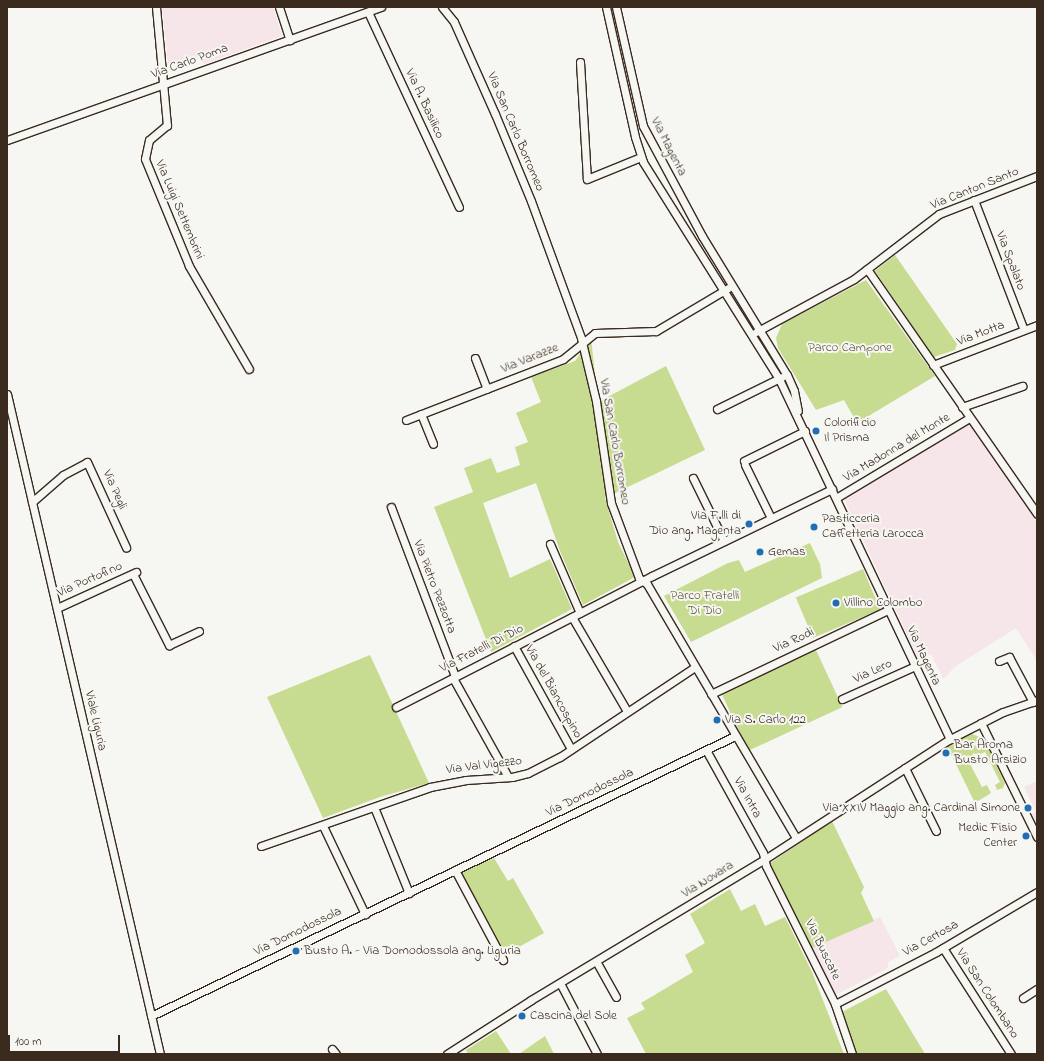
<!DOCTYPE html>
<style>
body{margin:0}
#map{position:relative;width:1044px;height:1061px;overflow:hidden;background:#f6f6f2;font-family:"Indie Flower",sans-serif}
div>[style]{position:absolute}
.built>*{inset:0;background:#f6e5e9}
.green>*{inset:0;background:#c7dc91;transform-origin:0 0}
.roads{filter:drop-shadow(1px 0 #3b2a1e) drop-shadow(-1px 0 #3b2a1e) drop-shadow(0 1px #3b2a1e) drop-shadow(0 -1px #3b2a1e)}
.minor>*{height:7px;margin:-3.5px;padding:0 3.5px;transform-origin:3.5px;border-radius:3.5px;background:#f6f6f2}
.dots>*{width:11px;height:11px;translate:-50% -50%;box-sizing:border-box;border:2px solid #f6f6f2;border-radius:50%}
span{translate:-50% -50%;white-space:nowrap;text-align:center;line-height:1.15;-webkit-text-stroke:4px #f6f6f2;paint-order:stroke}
.street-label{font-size:13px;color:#3b2a1e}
.park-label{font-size:13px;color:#5e563b}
.poi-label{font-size:13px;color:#3b2a1e}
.left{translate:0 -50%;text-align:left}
.right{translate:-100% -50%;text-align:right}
.frame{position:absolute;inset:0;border:8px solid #3b2a1e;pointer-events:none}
.scale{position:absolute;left:8px;top:1035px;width:112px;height:18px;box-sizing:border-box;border:2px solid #3b2a1e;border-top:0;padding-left:5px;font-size:12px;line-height:14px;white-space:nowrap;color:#3b2a1e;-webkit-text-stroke:3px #f6f6f2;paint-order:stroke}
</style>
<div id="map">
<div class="built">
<div style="clip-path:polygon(162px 7px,273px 7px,282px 36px,204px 64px,200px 57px,171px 67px,168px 63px)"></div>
<div style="clip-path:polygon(969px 423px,1037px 522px,1037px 661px,1016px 628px,956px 666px,943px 679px,931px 654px,919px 660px,844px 499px)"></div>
<div style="clip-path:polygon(1037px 781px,1037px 825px,1031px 814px,1036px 812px,1024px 787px)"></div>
<div style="clip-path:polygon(880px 917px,900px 956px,888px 962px,888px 968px,837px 994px,833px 993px,812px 948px)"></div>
</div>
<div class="green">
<div style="clip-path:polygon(895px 255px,957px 344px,955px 350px,934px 357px,875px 271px)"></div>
<div style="clip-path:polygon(866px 280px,935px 376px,857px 423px,844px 400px,816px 410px,778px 348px,776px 338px,782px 324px)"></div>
<div style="clip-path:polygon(591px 338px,598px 402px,666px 366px,705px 450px,605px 498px,618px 542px,635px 577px,583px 605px,560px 551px,536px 483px,483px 503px,510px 578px,550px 559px,572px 609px,491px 652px,434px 507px,473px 492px,464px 468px,491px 458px,497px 473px,520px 465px,515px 447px,528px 442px,516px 413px,541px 402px,531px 377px,575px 361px)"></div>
<div style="clip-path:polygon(810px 543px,820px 564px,822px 578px,691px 642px,664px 596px,728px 563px,739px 560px,745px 572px)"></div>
<div style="left:863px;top:569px;width:44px;height:73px;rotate:67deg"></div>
<div style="left:815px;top:648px;width:65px;height:104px;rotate:65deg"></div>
<div style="clip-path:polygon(370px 655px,429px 783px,380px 797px,323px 818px,267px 697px)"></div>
<div style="clip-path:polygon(970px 733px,984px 739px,1005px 783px,1003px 788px,997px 790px,995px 785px,1000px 782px,985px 752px,978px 755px,973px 753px,972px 758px,968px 760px,982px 787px,987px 785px,991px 793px,975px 803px,947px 746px)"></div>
<div style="clip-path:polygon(832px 821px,864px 887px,861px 893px,874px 921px,812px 948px,769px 864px)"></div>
<div style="clip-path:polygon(494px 858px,508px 881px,513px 878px,544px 933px,506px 954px,461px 873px)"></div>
<div style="clip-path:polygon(730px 889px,741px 911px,755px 904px,765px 926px,785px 917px,812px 972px,844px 1054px,646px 1054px,627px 1018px,645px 1009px,641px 1003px,693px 972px,685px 955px,705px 943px,690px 914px)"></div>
<div style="clip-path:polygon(886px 989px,925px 1054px,856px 1054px,840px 1013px)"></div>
<div style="clip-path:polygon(496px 1031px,511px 1054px,468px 1054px,466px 1050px)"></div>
<div style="clip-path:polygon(545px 1036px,554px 1054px,519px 1054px)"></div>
</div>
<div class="roads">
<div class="minor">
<div style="left:156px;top:7px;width:119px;rotate:84.7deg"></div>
<div style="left:167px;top:125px;width:23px;rotate:140deg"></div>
<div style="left:149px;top:140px;width:19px;rotate:102deg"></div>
<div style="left:145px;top:159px;width:116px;rotate:67.6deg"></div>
<div style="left:189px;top:266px;width:119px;rotate:59.8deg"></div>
<div style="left:279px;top:7px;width:35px;rotate:72deg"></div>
<div style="left:442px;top:7px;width:19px;rotate:51deg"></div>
<div style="left:454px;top:22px;width:101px;rotate:66deg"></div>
<div style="left:495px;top:114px;width:94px;rotate:67.5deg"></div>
<div style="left:531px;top:201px;width:146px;rotate:69.9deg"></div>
<div style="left:581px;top:338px;width:65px;rotate:76.6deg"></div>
<div style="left:596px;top:401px;width:103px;rotate:81.6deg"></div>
<div style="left:611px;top:503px;width:80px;rotate:69.5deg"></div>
<div style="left:639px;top:578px;width:10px;rotate:37deg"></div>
<div style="left:647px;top:584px;width:294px;rotate:59.6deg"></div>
<div style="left:606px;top:7px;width:133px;rotate:77.4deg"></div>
<div style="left:635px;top:137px;width:26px;rotate:72deg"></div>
<div style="left:643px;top:162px;width:256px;rotate:57.9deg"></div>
<div style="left:779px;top:379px;width:399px;rotate:64.6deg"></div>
<div style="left:616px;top:7px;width:122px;rotate:77.2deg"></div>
<div style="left:643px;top:126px;width:125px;rotate:61.8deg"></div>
<div style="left:702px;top:236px;width:163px;rotate:58.6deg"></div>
<div style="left:787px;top:375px;width:17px;rotate:66deg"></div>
<div style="left:794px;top:391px;width:20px;rotate:79deg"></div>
<div style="left:368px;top:12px;width:215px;rotate:65deg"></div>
<div style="left:580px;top:62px;width:117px;rotate:86.6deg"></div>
<div style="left:587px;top:179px;width:58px;rotate:-22.2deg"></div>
<div style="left:7px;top:140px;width:397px;rotate:-19.6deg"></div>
<div style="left:974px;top:200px;width:139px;rotate:69deg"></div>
<div style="left:867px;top:269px;width:298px;rotate:55.2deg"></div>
<div style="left:756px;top:332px;width:111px;rotate:-28.4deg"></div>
<div style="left:854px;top:279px;width:107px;rotate:-37.4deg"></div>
<div style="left:939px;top:214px;width:105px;rotate:-21.2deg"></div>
<div style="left:475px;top:358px;width:33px;rotate:69deg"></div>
<div style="left:933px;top:365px;width:111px;rotate:-21deg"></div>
<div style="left:7px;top:394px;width:678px;rotate:76.95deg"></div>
<div style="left:962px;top:407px;width:64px;rotate:-19.3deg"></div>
<div style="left:717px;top:409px;width:72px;rotate:-26.2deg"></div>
<div style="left:421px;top:414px;width:32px;rotate:68deg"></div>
<div style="left:406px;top:420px;width:168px;rotate:-21.2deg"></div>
<div style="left:563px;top:359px;width:41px;rotate:-39.1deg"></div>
<div style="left:595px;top:333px;width:61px;rotate:-1.9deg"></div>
<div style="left:656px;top:331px;width:84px;rotate:-30.8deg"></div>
<div style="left:744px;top:461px;width:68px;rotate:-26.2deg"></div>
<div style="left:745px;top:465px;width:59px;rotate:63.9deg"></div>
<div style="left:693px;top:478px;width:70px;rotate:63.8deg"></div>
<div style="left:836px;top:498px;width:155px;rotate:-31deg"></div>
<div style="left:32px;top:502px;width:41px;rotate:-41.1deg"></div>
<div style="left:63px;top:475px;width:27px;rotate:-28deg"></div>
<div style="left:87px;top:462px;width:94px;rotate:65.4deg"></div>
<div style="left:391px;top:507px;width:181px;rotate:69.3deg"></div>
<div style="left:550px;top:544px;width:75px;rotate:66.5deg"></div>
<div style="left:133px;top:574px;width:80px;rotate:63.1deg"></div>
<div style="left:169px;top:645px;width:33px;rotate:-25deg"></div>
<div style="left:57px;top:608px;width:87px;rotate:-24.5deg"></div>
<div style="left:572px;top:617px;width:109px;rotate:59.7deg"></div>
<div style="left:514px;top:646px;width:118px;rotate:61deg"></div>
<div style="left:999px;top:661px;width:11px;rotate:-22deg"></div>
<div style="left:1009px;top:657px;width:51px;rotate:61.9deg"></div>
<div style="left:453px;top:678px;width:113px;rotate:60.9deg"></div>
<div style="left:711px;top:694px;width:196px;rotate:-25.4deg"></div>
<div style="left:842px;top:699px;width:80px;rotate:-24.3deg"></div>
<div style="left:396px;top:707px;width:288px;rotate:-27.1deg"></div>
<div style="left:652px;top:576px;width:200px;rotate:-25.8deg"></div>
<div style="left:981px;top:723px;width:127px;rotate:63.8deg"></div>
<div style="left:706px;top:750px;width:118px;rotate:61deg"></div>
<div style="left:763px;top:853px;width:13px;rotate:77deg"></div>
<div style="left:766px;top:866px;width:154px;rotate:63.4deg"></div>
<div style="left:835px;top:1004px;width:53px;rotate:71.2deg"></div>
<div style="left:905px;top:768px;width:70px;rotate:63.8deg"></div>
<div style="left:374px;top:807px;width:93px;rotate:67.9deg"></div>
<div style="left:323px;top:826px;width:98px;rotate:64.5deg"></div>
<div style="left:261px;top:846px;width:179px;rotate:-19.2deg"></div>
<div style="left:430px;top:787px;width:37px;rotate:-11deg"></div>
<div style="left:466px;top:780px;width:46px;rotate:-3.7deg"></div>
<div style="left:512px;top:777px;width:16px;rotate:-14deg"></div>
<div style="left:528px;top:773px;width:36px;rotate:-27deg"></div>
<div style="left:560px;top:757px;width:162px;rotate:-33.7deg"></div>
<div style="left:455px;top:870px;width:102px;rotate:61.9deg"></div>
<div style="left:943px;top:948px;width:126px;rotate:57.3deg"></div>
<div style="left:596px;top:961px;width:41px;rotate:60.9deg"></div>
<div style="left:560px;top:983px;width:80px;rotate:62.5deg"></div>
<div style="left:1023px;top:998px;width:17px;rotate:-33deg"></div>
<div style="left:835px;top:1004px;width:114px;rotate:-27.2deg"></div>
<div style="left:936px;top:952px;width:117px;rotate:-30.7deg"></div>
<div style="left:151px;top:1016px;width:648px;rotate:-25.62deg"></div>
<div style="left:332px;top:1049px;width:6px;rotate:51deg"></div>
<div style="left:447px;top:1054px;width:100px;rotate:-32.7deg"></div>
<div style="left:531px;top:1000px;width:273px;rotate:-31.1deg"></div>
<div style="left:765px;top:859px;width:221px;rotate:-33deg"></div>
<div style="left:950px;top:739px;width:59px;rotate:-27deg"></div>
<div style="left:1003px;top:712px;width:36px;rotate:-19deg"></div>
</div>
</div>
<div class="dots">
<div style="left:816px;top:431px;background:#1f6fb2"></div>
<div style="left:749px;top:524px;background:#1f6fb2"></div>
<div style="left:814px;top:527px;background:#1f6fb2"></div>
<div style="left:760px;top:552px;background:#1f6fb2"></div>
<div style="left:836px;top:603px;background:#1f6fb2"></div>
<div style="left:717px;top:720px;background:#1f6fb2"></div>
<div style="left:946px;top:753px;background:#1f6fb2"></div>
<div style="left:1028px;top:808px;background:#1f6fb2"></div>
<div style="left:1026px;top:836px;background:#1f6fb2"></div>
<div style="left:296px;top:951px;background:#1f6fb2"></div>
<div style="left:522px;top:1016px;background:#1f6fb2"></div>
</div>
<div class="street-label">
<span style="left:190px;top:62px;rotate:-20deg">Via Carlo Poma</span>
<span style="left:424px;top:104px;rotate:65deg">Via A. Basilico</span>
<span style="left:515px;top:132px;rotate:67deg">Via San Carlo Borromeo</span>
<span style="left:668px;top:147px;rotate:63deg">Via Magenta</span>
<span style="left:975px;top:189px;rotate:-22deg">Via Canton Santo</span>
<span style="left:179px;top:210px;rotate:67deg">Via Luigi Settembrini</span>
<span style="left:1010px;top:261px;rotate:69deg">Via Spalato</span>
<span style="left:981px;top:334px;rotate:-21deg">Via Motta</span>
<span style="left:530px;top:359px;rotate:-22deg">Via Varazze</span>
<span style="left:614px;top:442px;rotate:80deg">Via San Carlo Borromeo</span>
<span style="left:897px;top:448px;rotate:-31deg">Via Madonna del Monte</span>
<span style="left:114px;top:490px;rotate:66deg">Via Pegli</span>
<span style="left:90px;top:580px;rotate:-24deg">Via Portofino</span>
<span style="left:434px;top:587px;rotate:69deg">Via Pietro Pezzotta</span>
<span style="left:794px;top:641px;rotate:-25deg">Via Rodi</span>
<span style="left:482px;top:649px;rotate:-27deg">Via Fratelli Di Dio</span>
<span style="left:923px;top:656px;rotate:65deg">Via Magenta</span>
<span style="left:873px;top:672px;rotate:-25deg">Via Lero</span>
<span style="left:553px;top:692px;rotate:61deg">Via del Biancospino</span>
<span style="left:95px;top:721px;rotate:77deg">Viale Liguria</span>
<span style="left:484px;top:766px;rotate:-7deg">Via Val Vigezzo</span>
<span style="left:590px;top:793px;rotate:-26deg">Via Domodossola</span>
<span style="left:747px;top:798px;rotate:61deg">Via Intra</span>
<span style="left:708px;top:880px;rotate:-32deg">Via Novara</span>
<span style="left:298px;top:932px;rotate:-26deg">Via Domodossola</span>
<span style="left:931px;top:939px;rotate:-29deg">Via Certosa</span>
<span style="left:822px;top:950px;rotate:64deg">Via Buscate</span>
<span style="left:987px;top:994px;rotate:57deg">Via San Colombano</span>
</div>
<div class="park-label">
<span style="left:850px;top:348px">Parco Campone</span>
<span style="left:705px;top:604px">Parco Fratelli<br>Di Dio</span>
</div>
<div class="poi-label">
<span class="left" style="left:824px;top:431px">Colorificio<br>Il Prisma</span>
<span class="right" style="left:741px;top:524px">Via F.lli di<br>Dio ang. Magenta</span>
<span class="left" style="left:822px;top:527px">Pasticceria<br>Caffetteria Larocca</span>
<span class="left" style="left:768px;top:552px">Gemas</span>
<span class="left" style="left:844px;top:603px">Villino Colombo</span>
<span class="left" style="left:725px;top:720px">Via S. Carlo 122</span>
<span class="left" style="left:954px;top:753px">Bar Aroma<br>Busto Arsizio</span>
<span class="right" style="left:1020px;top:808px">Via XXIV Maggio ang. Cardinal Simone</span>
<span class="right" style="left:1017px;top:836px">Medic Fisio<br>Center</span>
<span class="left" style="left:304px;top:951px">Busto A. - Via Domodossola ang. Liguria</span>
<span class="left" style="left:530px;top:1016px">Cascina del Sole</span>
</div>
<div class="frame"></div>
<div class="scale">100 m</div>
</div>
